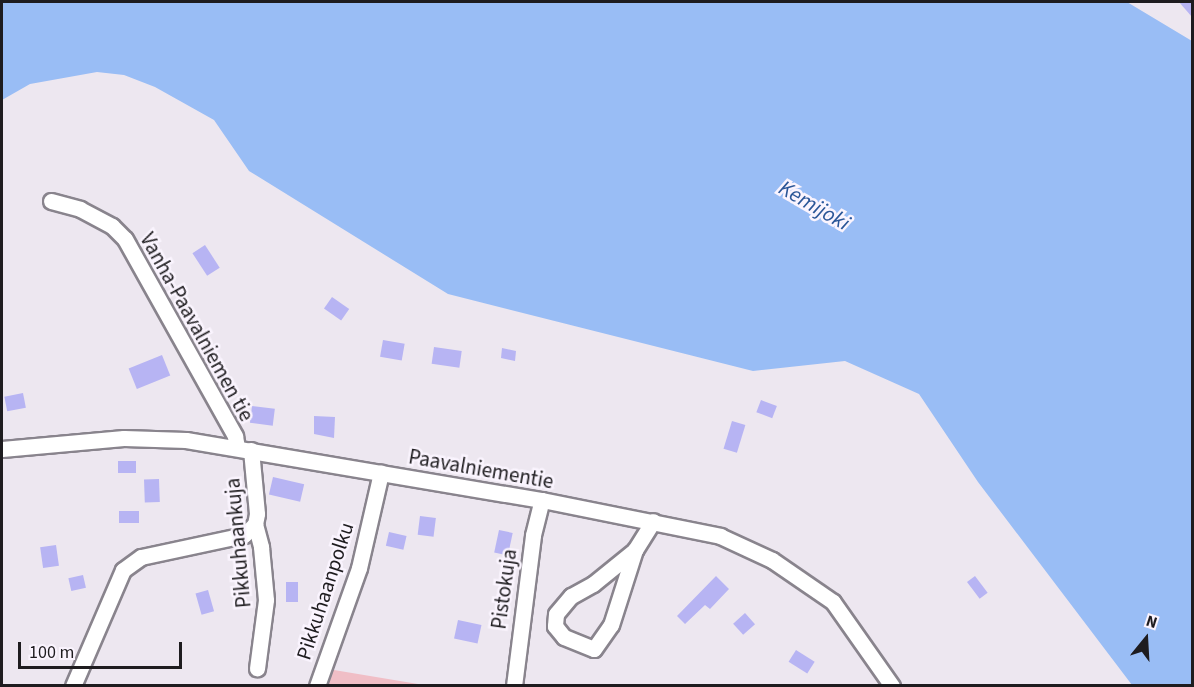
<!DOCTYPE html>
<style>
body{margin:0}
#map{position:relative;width:1194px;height:687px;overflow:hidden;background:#ede7f0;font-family:"Source Sans 3",sans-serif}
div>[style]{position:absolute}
.green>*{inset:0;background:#f0bec6}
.water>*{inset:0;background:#99bdf5}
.building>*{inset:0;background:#b7b4f3;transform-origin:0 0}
.roads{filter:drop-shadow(2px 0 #89848d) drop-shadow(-2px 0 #89848d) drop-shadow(0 2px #89848d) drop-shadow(0 -2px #89848d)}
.minor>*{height:15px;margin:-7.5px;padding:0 7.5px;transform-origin:7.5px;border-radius:7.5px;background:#fff}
span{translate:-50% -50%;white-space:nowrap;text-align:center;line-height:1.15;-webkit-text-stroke:5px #faf4fe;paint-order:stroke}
.street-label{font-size:21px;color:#1e1c1f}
.water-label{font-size:22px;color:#2b5698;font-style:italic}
.frame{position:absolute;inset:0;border:3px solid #1e1c1f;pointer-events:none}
.north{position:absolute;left:1116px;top:609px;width:60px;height:60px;-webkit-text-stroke:4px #faf4fe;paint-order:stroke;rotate:18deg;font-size:16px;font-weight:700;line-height:24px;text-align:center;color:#1e1c1f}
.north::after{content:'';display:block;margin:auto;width:21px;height:27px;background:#1e1c1f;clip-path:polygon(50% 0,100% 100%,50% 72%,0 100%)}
.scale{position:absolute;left:18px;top:642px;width:164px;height:27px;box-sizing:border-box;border:3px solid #1e1c1f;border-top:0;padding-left:8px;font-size:18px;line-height:21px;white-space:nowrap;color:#1e1c1f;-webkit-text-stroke:4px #faf4fe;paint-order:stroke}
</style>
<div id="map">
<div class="green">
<div style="clip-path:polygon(316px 667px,424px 685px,312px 686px)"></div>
</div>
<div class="water">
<div style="clip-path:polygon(2px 2px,1127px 2px,1192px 41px,1192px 685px,1132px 685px,978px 482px,919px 394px,845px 361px,753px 371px,448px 294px,249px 171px,214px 120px,155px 87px,124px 75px,97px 72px,30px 84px,2px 100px)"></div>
</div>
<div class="building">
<div style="clip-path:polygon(1179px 2px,1192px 2px,1192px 17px)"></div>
<div style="left:205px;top:245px;width:27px;height:15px;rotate:57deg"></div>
<div style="left:332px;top:297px;width:21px;height:14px;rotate:35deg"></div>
<div style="left:383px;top:340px;width:22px;height:17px;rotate:10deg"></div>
<div style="left:434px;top:347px;width:28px;height:17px;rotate:8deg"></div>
<div style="clip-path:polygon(502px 348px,516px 351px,515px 361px,501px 358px)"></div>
<div style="left:162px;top:355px;width:22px;height:36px;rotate:68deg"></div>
<div style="left:23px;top:393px;width:15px;height:19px;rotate:79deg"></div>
<div style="left:761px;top:400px;width:17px;height:13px;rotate:21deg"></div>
<div style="left:252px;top:406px;width:23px;height:17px;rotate:7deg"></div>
<div style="clip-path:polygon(314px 416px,335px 417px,334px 438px,314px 434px)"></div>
<div style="left:732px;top:421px;width:14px;height:29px;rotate:17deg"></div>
<div style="left:118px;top:461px;width:18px;height:12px"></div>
<div style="left:273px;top:477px;width:32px;height:18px;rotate:13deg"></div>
<div style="left:159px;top:479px;width:23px;height:15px;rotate:88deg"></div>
<div style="left:119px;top:511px;width:20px;height:12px"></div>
<div style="left:420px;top:516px;width:16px;height:19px;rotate:7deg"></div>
<div style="left:499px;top:530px;width:14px;height:23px;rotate:12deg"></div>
<div style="left:389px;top:532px;width:18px;height:14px;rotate:13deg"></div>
<div style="left:56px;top:545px;width:21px;height:16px;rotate:82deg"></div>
<div style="left:83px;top:575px;width:13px;height:15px;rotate:77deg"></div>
<div style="clip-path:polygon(716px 576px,729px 589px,710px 609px,705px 605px,685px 624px,677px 616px)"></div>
<div style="left:975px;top:576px;width:21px;height:10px;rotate:53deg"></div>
<div style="left:286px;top:582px;width:12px;height:20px"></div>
<div style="left:208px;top:590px;width:22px;height:13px;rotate:74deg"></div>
<div style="left:745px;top:613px;width:15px;height:16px;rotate:48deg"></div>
<div style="left:458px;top:620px;width:24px;height:19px;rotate:12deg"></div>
<div style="left:796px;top:650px;width:22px;height:14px;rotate:32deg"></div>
</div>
<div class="roads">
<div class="minor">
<div style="left:51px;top:201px;width:30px;rotate:15deg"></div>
<div style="left:80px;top:209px;width:36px;rotate:28deg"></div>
<div style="left:112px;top:226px;width:18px;rotate:45deg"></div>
<div style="left:125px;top:239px;width:226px;rotate:60.8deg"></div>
<div style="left:235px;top:436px;width:11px;rotate:80deg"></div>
<div style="left:2px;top:449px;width:122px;rotate:-5.2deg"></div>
<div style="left:124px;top:438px;width:62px;rotate:1.8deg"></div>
<div style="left:186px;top:440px;width:361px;rotate:9.6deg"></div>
<div style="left:542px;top:500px;width:182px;rotate:11.4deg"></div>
<div style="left:720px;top:536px;width:57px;rotate:24.8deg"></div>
<div style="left:772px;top:560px;width:74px;rotate:34.5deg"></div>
<div style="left:833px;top:602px;width:103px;rotate:54.9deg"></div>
<div style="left:251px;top:450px;width:64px;rotate:84.6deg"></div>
<div style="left:257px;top:514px;width:10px;rotate:101deg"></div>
<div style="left:255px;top:524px;width:24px;rotate:75deg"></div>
<div style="left:261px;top:547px;width:53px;rotate:84.6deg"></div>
<div style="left:266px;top:600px;width:69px;rotate:97.5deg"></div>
<div style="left:635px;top:550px;width:54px;rotate:141deg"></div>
<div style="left:593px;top:584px;width:25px;rotate:151deg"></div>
<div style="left:571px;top:596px;width:23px;rotate:130deg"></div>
<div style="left:556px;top:614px;width:12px;rotate:95deg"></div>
<div style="left:555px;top:626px;width:14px;rotate:51deg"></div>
<div style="left:564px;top:637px;width:32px;rotate:22deg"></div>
<div style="left:594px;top:649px;width:29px;rotate:-55deg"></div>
<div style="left:611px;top:625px;width:79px;rotate:-72.3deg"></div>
<div style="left:635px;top:550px;width:34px;rotate:-58deg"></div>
<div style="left:73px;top:686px;width:126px;rotate:-66.7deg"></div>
<div style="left:123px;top:570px;width:22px;rotate:-36deg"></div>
<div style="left:141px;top:557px;width:105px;rotate:-12.1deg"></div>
<div style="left:244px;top:535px;width:16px;rotate:-45deg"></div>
<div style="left:317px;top:686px;width:125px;rotate:-70.4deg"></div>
<div style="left:359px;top:568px;width:98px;rotate:-77deg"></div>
<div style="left:514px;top:686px;width:152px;rotate:-82.8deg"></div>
<div style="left:533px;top:535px;width:36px;rotate:-76deg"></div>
</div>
</div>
<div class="street-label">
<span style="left:197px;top:327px;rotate:61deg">Vanha-Paavalniemen tie</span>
<span style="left:481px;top:469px;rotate:10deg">Paavalniementie</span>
<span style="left:238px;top:543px;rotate:-95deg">Pikkuhaankuja</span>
<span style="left:504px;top:589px;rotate:-82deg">Pistokuja</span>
<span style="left:325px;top:591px;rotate:-72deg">Pikkuhaanpolku</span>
</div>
<div class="water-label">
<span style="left:814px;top:206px;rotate:30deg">Kemijoki</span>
</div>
<div class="frame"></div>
<div class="north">N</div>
<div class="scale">100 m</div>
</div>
